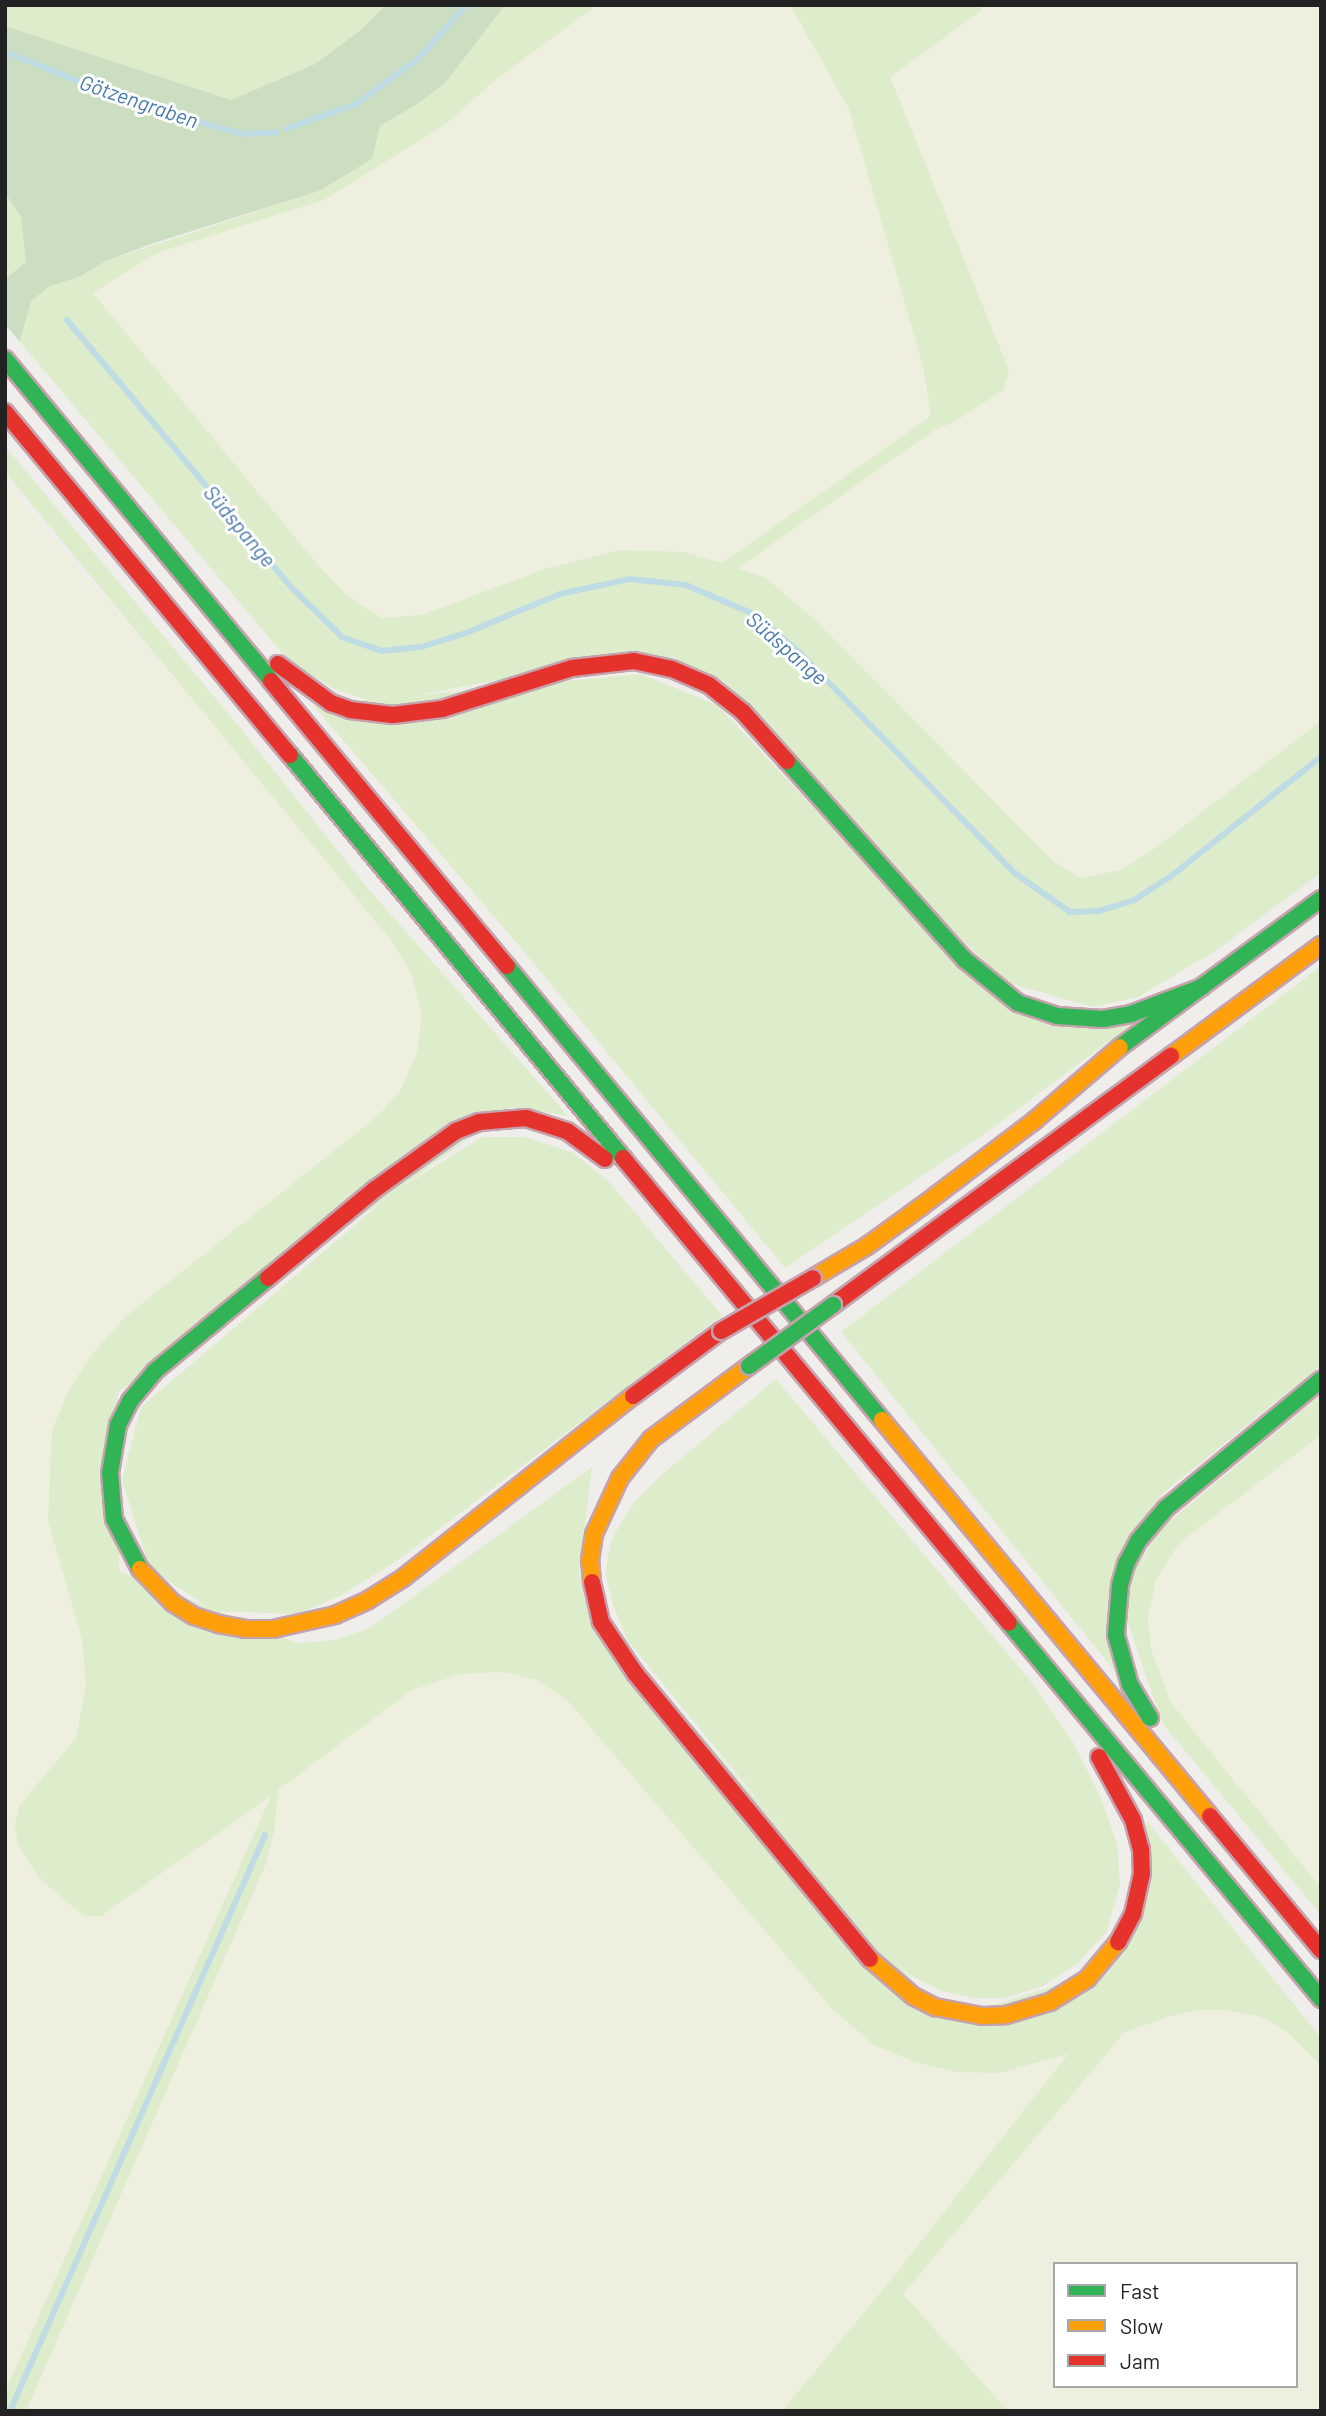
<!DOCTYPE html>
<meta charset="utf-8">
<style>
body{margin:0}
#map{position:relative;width:1326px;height:2416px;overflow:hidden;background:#f0eeeb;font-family:Barlow,sans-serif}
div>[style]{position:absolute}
.farmland>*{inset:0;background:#efefdf}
.grass>*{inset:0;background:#ddeccb}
.forest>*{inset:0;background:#cbdec1}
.stream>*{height:6px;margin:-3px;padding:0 3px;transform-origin:3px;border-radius:3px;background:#bfdbe3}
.roads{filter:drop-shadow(2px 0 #c5a2ac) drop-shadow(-2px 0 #c5a2ac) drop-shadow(0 2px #c5a2ac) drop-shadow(0 -2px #c5a2ac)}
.fast>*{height:16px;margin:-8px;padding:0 8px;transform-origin:8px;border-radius:8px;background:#30b455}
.slow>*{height:16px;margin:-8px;padding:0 8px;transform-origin:8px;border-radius:8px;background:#ff9f0a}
.jam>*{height:16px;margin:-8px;padding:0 8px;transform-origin:8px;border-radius:8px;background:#e5322d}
.bridges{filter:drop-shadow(2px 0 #c5a2ac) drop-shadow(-2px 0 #c5a2ac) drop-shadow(0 2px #c5a2ac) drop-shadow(0 -2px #c5a2ac)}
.fast-bridge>*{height:16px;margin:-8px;padding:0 8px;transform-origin:8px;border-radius:8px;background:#30b455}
.jam-bridge>*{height:16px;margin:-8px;padding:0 8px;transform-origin:8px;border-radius:8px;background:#e5322d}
span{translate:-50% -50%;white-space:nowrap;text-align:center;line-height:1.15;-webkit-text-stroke:6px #fff;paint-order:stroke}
.water-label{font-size:21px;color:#4a7aab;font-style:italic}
.frame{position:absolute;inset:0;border:7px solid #222;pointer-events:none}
.legend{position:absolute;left:1053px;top:2262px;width:245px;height:126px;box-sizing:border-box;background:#fff;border:2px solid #a7a7a7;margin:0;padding:9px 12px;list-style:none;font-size:21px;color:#222}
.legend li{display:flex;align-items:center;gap:14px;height:35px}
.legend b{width:35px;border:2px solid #a7a7a7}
</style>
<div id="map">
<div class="farmland">
<div style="clip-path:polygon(597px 5px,790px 5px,849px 109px,923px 366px,931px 416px,722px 563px,683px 552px,471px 599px,421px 615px,381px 618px,346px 594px,318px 565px,92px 292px,156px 253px,324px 200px,446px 124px,499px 77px)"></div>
<div style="clip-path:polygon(979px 5px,1321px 5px,1321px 721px,1154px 849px,1120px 870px,1081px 878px,1053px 861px,737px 568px,936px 429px,954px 422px,1008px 369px,890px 77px,982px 10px)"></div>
<div style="clip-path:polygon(5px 481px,229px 743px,391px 940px,412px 974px,422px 1015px,417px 1052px,401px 1089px,380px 1114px,124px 1318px,48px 1521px,82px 1639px,86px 1685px,76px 1738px,19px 1807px,15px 1825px,18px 1845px,40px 1879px,84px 1916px,101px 1916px,271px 1795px,5px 2392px)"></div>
<div style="clip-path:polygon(1321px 1435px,1321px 1888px,1171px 1703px,1151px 1649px,1148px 1617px,1156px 1580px,1179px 1543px)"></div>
<div style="clip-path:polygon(502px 1672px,537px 1680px,567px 1700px,831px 2008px,874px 2045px,999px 2073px,1069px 2053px,890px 2281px,782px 2411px,26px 2411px,265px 1866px,274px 1833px,278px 1790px,412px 1690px,460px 1674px)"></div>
<div style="clip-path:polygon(evenodd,1200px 2010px,1227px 2010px,1261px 2017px,1287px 2032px,1321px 2066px,1321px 2411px,1008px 2411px,903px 2295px,1125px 2032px,1170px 2016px,1200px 2010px,1055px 2264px,1296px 2264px,1296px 2386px,1055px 2386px,1055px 2264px)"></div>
</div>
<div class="grass">
<div style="clip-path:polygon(5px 5px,386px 5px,362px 29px,315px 64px,231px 100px,5px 26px)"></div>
<div style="clip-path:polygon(505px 5px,597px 5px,499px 77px,446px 124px,324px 200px,156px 253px,93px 293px,318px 565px,346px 594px,381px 618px,422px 615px,545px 569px,620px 550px,683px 552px,722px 563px,931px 416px,923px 366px,849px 109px,790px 5px,979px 5px,982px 10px,890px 77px,1009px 370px,1003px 390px,954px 422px,936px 429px,738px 568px,766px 578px,817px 622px,1053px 861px,1081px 878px,1120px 870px,1154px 849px,1321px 721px,1321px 873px,1217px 950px,1138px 997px,1093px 1007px,1005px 982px,675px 657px,492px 681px,378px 703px,334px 689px,288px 660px,20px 342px,31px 301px,50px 286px,79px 277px,106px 261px,319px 191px,380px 126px,416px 105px,446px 82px)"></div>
<div style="clip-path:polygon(5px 193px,21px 217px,26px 262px,5px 279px)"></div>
<div style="clip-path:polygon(5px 446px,237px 724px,365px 885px,568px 1116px,512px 1107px,118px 1392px,119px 1571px,297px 1643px,335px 1640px,370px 1628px,592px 1467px,579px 1570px,584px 1599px,946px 2020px,1111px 1968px,1147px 1821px,1321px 2038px,1321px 2066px,1287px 2032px,1261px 2017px,1228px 2010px,1200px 2010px,1170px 2016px,1125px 2032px,903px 2294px,1008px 2411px,782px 2411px,890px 2281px,1068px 2054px,999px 2073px,957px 2072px,915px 2062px,874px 2045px,831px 2008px,567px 1700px,537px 1680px,502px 1672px,460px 1674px,412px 1690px,278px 1790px,274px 1833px,265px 1866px,26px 2411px,5px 2411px,5px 2392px,271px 1796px,101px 1916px,84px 1916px,40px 1879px,18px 1845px,15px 1825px,19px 1806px,76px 1738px,86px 1685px,82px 1639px,48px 1521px,52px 1431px,67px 1393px,89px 1358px,124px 1318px,380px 1114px,401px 1089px,417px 1052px,422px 1015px,412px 974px,391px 940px,5px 472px)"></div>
<div style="clip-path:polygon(641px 674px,717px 705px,983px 988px,1132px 1024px,987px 1132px,785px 1268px,521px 948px,313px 705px)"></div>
<div style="clip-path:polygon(1321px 966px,1321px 1365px,1162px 1494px,1113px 1669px,841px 1332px)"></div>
<div style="clip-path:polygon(482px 1137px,525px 1137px,574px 1153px,609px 1182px,722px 1315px,398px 1560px,342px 1595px,297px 1614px,214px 1611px,150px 1569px,122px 1480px,141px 1407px,394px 1192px)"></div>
<div style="clip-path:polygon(776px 1379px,1029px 1679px,1072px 1740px,1102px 1800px,1117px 1844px,1120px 1884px,1107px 1931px,1077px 1964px,1043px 1986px,1005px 1998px,973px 1998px,941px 1991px,910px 1975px,876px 1944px,628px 1641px,613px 1605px,605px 1571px,612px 1538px,634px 1502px,659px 1477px)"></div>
<div style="clip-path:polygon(1321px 1395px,1321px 1435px,1179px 1543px,1156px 1580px,1148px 1617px,1151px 1649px,1171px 1703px,1321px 1888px,1321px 1915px,1162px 1723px,1126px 1617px,1152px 1536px)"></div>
</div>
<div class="forest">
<div style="clip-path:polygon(386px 5px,505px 5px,446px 82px,416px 105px,380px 126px,372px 159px,319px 191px,154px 243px,106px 261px,79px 277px,50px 286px,31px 301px,20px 342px,5px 324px,5px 279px,26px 262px,21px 217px,5px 193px,5px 26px,231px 100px,315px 64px,362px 29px)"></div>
</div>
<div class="stream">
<div style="left:5px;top:52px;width:149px;rotate:21.6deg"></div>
<div style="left:144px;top:107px;width:103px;rotate:15.3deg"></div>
<div style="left:243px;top:134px;width:34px;rotate:-3deg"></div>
<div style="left:286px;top:129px;width:74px;rotate:-19.7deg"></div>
<div style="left:356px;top:104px;width:77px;rotate:-36deg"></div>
<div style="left:418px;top:59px;width:72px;rotate:-48.4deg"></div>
<div style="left:67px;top:320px;width:349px;rotate:50deg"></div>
<div style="left:291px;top:587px;width:71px;rotate:44.4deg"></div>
<div style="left:342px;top:637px;width:42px;rotate:19.3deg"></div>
<div style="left:382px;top:651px;width:39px;rotate:-6deg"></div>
<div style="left:421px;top:647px;width:47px;rotate:-17.3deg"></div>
<div style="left:466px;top:633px;width:102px;rotate:-22.5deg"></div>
<div style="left:560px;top:594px;width:72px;rotate:-12.1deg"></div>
<div style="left:630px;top:579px;width:56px;rotate:6.1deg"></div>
<div style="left:686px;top:585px;width:76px;rotate:23.2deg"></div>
<div style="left:756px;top:615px;width:57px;rotate:40.7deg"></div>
<div style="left:799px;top:652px;width:310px;rotate:45.7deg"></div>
<div style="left:1016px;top:874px;width:66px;rotate:35.1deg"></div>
<div style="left:1070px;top:912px;width:29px;rotate:-2deg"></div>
<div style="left:1099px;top:911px;width:37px;rotate:-17deg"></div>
<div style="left:1134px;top:900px;width:43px;rotate:-32.6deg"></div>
<div style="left:1170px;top:877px;width:193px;rotate:-38.5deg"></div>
<div style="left:10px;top:2411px;width:630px;rotate:-66.12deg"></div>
</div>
<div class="roads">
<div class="fast">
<div style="left:5px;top:359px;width:418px;rotate:50.4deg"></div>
<div style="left:290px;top:755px;width:523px;rotate:50.43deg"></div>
<div style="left:787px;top:761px;width:266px;rotate:48.2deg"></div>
<div style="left:964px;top:959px;width:70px;rotate:39.2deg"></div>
<div style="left:1018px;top:1003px;width:41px;rotate:18.4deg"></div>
<div style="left:1057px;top:1016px;width:46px;rotate:3.7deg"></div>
<div style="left:1103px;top:1019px;width:28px;rotate:-10deg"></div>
<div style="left:1131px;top:1014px;width:76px;rotate:-20.8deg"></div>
<div style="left:507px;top:966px;width:589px;rotate:50.44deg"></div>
<div style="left:1120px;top:1047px;width:250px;rotate:-36.4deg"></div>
<div style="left:140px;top:1569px;width:56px;rotate:-117.5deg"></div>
<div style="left:114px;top:1519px;width:46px;rotate:-95deg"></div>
<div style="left:110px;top:1473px;width:49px;rotate:-80.5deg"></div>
<div style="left:118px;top:1425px;width:27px;rotate:-63deg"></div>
<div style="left:130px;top:1401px;width:39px;rotate:-50deg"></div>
<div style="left:155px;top:1371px;width:146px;rotate:-39.5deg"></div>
<div style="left:1009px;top:1623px;width:489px;rotate:50.3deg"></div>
<div style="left:1150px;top:1718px;width:39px;rotate:-121deg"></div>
<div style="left:1130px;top:1685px;width:52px;rotate:-105.6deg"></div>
<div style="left:1116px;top:1635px;width:50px;rotate:-85.4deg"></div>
<div style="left:1120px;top:1585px;width:22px;rotate:-74deg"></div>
<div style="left:1126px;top:1564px;width:26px;rotate:-62deg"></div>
<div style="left:1138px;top:1541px;width:43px;rotate:-49.7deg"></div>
<div style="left:1166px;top:1508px;width:201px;rotate:-39.6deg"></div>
</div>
<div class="slow">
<div style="left:1171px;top:1056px;width:187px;rotate:-36.5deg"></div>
<div style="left:813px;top:1278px;width:63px;rotate:-30.7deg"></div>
<div style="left:867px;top:1246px;width:68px;rotate:-36deg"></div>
<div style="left:922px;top:1206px;width:141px;rotate:-37.2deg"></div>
<div style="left:1034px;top:1121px;width:113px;rotate:-40.7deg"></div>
<div style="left:882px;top:1420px;width:514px;rotate:50.37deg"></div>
<div style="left:140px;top:1569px;width:47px;rotate:45.9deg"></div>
<div style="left:173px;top:1603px;width:25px;rotate:32deg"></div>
<div style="left:194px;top:1616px;width:25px;rotate:18deg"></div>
<div style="left:218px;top:1624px;width:27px;rotate:10deg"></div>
<div style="left:245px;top:1629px;width:28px"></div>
<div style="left:273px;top:1629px;width:64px;rotate:-12.7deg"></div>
<div style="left:335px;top:1615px;width:36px;rotate:-24deg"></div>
<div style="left:368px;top:1600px;width:41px;rotate:-32.2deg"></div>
<div style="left:403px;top:1578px;width:293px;rotate:-38.4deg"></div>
<div style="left:592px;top:1582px;width:22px;rotate:-95deg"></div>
<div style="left:590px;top:1560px;width:26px;rotate:-81deg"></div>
<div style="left:594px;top:1534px;width:62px;rotate:-65.1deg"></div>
<div style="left:620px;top:1478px;width:50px;rotate:-51.5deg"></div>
<div style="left:651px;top:1439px;width:122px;rotate:-36.7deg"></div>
<div style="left:870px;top:1959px;width:57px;rotate:40.7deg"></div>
<div style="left:913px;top:1996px;width:25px;rotate:27deg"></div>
<div style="left:935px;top:2007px;width:48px;rotate:10.8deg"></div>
<div style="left:982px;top:2016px;width:24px;rotate:-2deg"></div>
<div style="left:1006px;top:2015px;width:46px;rotate:-16.5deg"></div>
<div style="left:1050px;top:2002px;width:44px;rotate:-31.9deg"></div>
<div style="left:1087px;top:1979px;width:48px;rotate:-50deg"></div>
</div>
<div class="jam">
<div style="left:5px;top:412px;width:446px;rotate:50.3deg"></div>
<div style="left:278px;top:664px;width:66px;rotate:36.3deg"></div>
<div style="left:331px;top:703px;width:20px;rotate:20deg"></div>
<div style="left:350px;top:710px;width:43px;rotate:6.6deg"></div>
<div style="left:393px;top:715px;width:49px;rotate:-7deg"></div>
<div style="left:442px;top:709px;width:136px;rotate:-17.5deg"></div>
<div style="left:572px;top:668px;width:62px;rotate:-6.4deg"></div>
<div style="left:634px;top:661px;width:39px;rotate:12deg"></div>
<div style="left:672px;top:669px;width:40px;rotate:23.4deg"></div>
<div style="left:709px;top:685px;width:43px;rotate:38.5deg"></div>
<div style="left:743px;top:712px;width:66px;rotate:48.1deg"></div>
<div style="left:271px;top:681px;width:370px;rotate:50.4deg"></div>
<div style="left:623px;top:1158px;width:604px;rotate:50.3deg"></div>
<div style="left:268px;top:1278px;width:138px;rotate:-39.7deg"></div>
<div style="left:374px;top:1190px;width:101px;rotate:-35.7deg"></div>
<div style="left:456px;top:1131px;width:25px;rotate:-21deg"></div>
<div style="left:479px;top:1122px;width:47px;rotate:-4.9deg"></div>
<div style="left:526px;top:1118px;width:43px;rotate:17.6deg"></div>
<div style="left:567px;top:1131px;width:47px;rotate:36.4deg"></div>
<div style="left:833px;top:1305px;width:420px;rotate:-36.4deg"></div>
<div style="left:633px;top:1396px;width:109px;rotate:-36.5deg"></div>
<div style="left:592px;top:1582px;width:41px;rotate:77.3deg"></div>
<div style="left:601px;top:1622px;width:61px;rotate:56.3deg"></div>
<div style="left:635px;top:1673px;width:370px;rotate:50.6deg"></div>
<div style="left:1099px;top:1757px;width:72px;rotate:61.6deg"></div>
<div style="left:1133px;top:1820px;width:30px;rotate:75deg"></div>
<div style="left:1141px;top:1849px;width:24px;rotate:88deg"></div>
<div style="left:1142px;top:1873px;width:42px;rotate:102.4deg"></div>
<div style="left:1133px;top:1914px;width:32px;rotate:118deg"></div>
<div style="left:1210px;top:1816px;width:174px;rotate:50.4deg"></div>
</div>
</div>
<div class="bridges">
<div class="fast-bridge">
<div style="left:749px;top:1366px;width:104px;rotate:-36deg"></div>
</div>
<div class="jam-bridge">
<div style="left:721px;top:1331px;width:106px;rotate:-29.9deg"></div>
</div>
</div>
<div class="water-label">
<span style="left:139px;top:101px;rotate:19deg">Götzengraben</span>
<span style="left:240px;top:526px;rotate:50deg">Südspange</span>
<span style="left:787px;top:648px;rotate:41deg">Südspange</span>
</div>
<div class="frame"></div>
<ul class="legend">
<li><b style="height:9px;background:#30b455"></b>Fast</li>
<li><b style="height:9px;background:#ff9f0a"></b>Slow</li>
<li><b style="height:9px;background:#e5322d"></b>Jam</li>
</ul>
</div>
